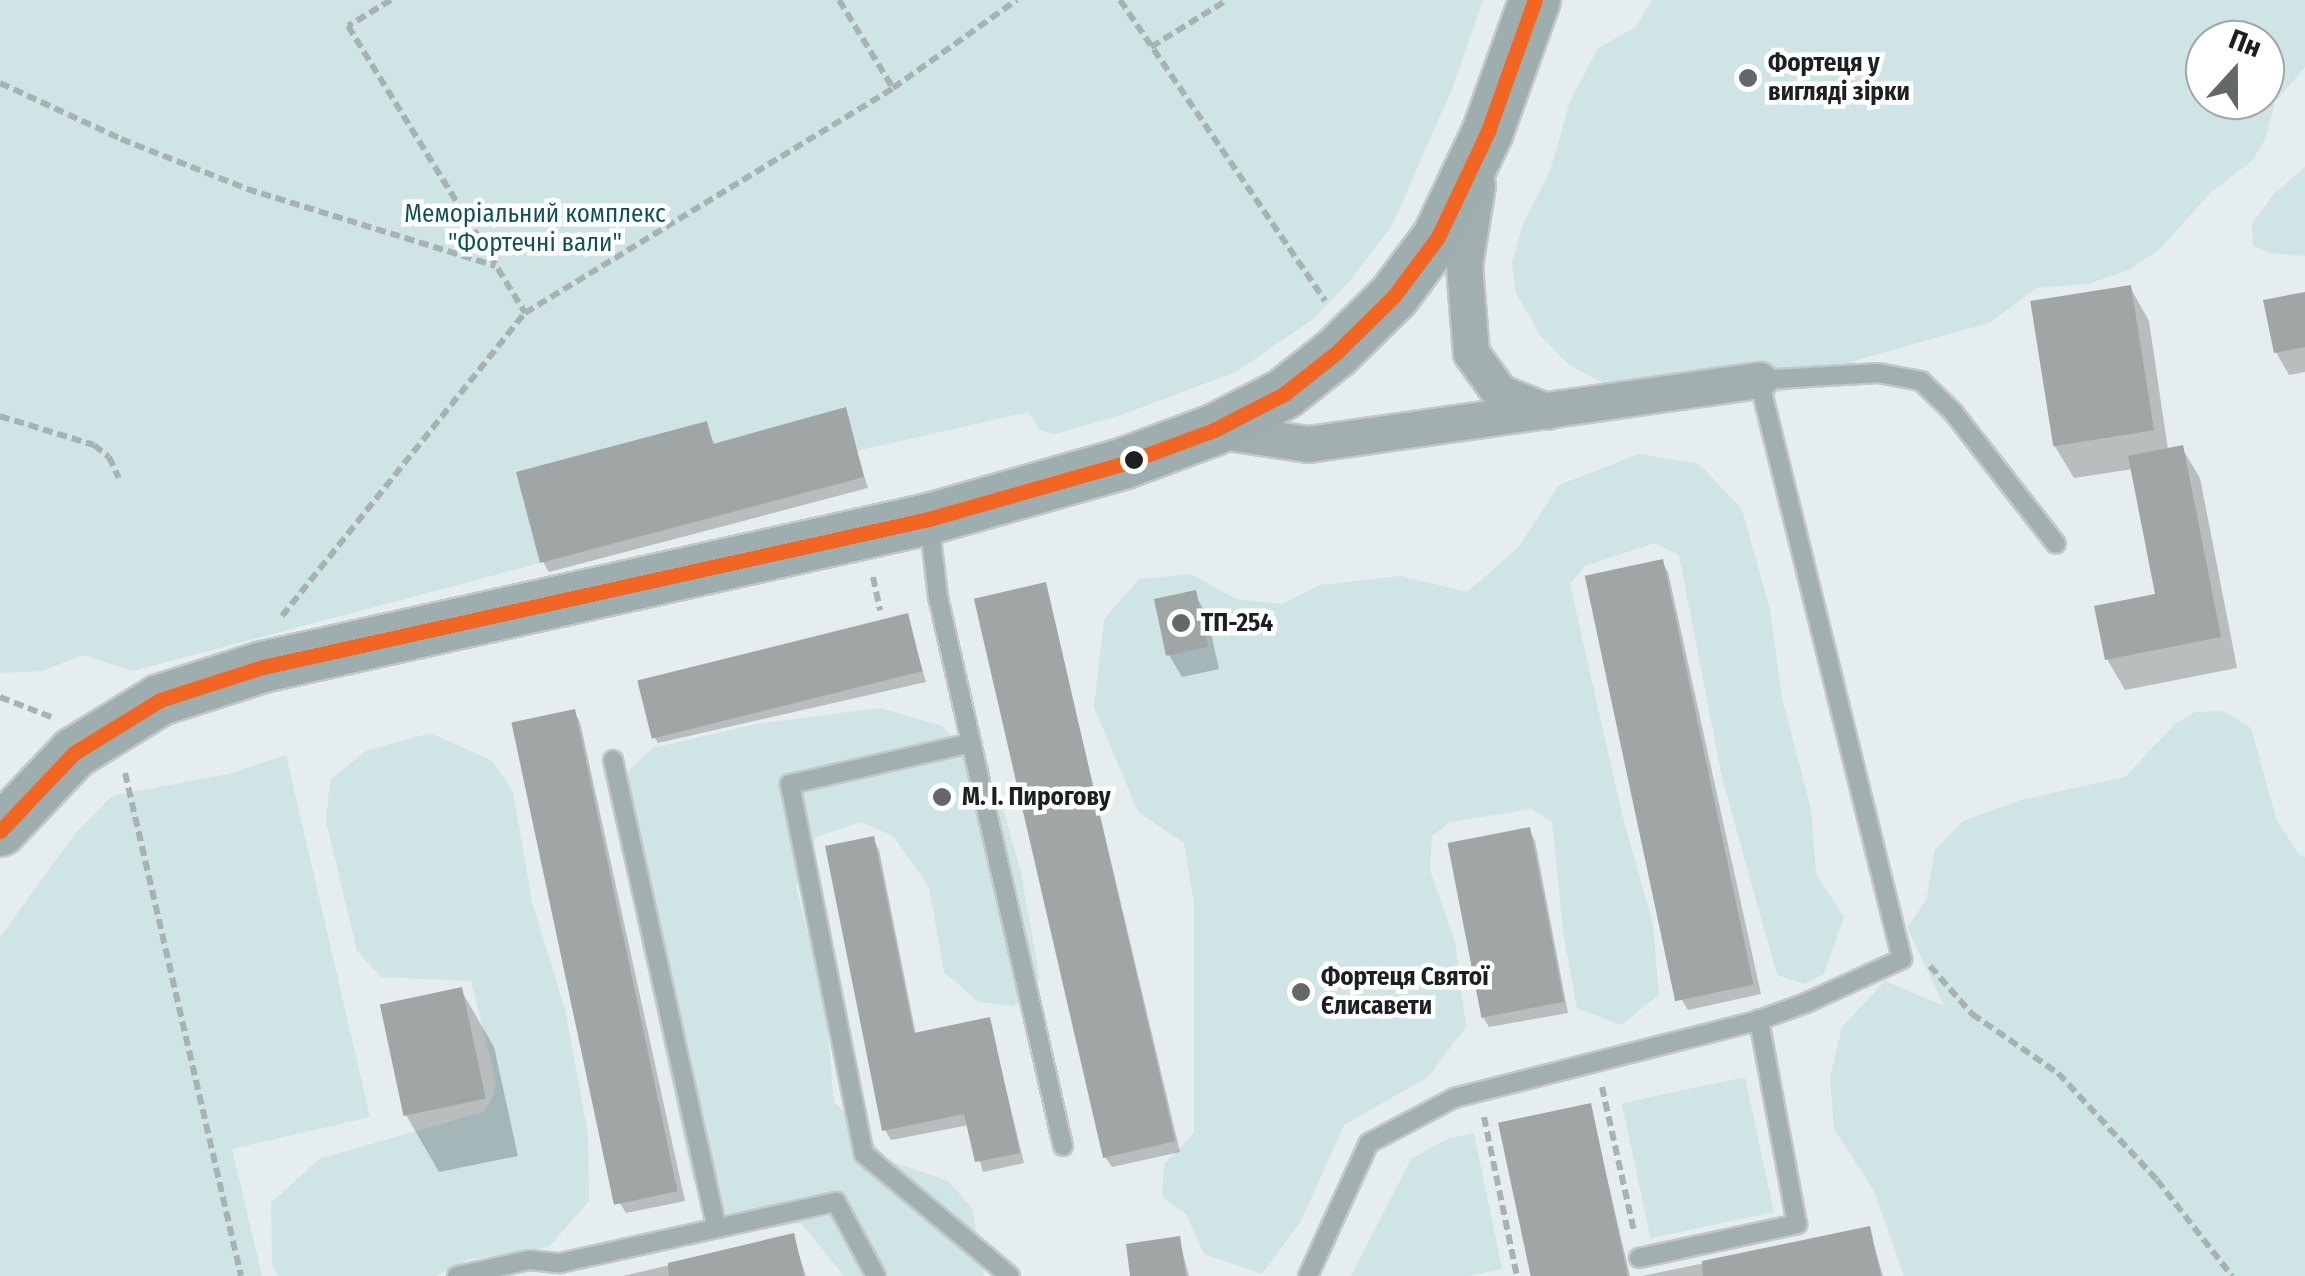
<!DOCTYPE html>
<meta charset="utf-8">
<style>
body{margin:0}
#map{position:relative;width:2305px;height:1276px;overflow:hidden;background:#e6edee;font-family:"Fira Sans Condensed",sans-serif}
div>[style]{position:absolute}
.green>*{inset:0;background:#cee4e5;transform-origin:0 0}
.shadow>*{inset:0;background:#0003}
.building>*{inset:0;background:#a0a5a5;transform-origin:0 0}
.path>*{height:6px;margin-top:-3px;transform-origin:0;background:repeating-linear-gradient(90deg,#a9b2b2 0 10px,transparent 0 15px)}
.roads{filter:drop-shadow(2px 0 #c2c7c8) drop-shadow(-2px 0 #c2c7c8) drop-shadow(0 2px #c2c7c8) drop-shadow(0 -2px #c2c7c8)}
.lane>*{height:18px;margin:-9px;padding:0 9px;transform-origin:9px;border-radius:9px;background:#a1afb0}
.street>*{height:35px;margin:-17.5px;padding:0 17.5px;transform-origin:17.5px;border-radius:17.5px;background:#a1afb0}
.secondary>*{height:50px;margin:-25px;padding:0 25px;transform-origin:25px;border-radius:25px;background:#9eadae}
.bus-1>*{height:15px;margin:-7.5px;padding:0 7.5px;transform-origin:7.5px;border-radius:7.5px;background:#f26522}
.dots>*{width:28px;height:28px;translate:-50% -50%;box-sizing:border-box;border:5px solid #fff;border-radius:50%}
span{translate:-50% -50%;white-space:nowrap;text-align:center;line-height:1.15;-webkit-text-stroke:9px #fff;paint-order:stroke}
.poi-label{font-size:25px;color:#1c2021;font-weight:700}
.left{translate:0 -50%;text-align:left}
.park-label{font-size:25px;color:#115257}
.north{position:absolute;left:2185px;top:20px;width:100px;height:100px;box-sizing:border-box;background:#fff;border:2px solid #a4a6a6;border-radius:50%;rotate:21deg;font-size:28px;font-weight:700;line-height:40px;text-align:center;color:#1c2021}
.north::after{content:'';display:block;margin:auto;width:35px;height:45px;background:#636869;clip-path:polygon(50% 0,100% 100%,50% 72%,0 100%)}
</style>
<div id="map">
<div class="green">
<div style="clip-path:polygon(0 0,1483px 0,1454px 84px,1392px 226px,1347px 284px,1313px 319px,1236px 372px,1121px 415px,1054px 434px,1040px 430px,1028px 412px,857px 451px,845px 408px,713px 444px,706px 421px,517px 472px,540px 563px,133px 671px,82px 655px,43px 671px,0 673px)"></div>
<div style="clip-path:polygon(evenodd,1652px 0,2305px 0,2305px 67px,2275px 102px,2265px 140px,2252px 161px,2211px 192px,2161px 248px,2129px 270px,2088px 284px,2037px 288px,1989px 323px,1860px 359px,1802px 388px,1740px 399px,1609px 386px,1569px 365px,1540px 335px,1516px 293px,1512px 263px,1523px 224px,1550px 171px,1570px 101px,1598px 48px,1636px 27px,1652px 0,2205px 40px,2265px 40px,2265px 100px,2205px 100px,2205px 40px)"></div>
<div style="clip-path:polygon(2305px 167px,2305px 256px,2270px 253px,2253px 246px,2252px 224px,2274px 194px)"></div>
<div style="clip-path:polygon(1639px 454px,1699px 464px,1742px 509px,1770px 610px,1782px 698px,1811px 809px,1816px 874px,1844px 917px,1824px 974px,1804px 984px,1777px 975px,1722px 778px,1679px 555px,1655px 543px,1585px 566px,1570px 584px,1622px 814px,1653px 925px,1659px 995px,1621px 1025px,1577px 1008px,1563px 932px,1552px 822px,1531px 809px,1450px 822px,1432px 836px,1430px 870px,1455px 942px,1466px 1027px,1428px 1077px,1344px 1125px,1301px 1221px,1262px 1274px,1204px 1254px,1186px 1214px,1162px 1197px,1164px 1164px,1194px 1133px,1194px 904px,1184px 843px,1138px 812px,1094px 707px,1104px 619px,1139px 579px,1191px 574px,1236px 599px,1282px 604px,1320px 585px,1401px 576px,1467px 592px,1518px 548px,1559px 485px)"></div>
<div style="clip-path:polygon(879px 708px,942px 726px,998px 790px,1021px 873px,1040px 980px,1014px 1006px,978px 1002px,944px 972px,929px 887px,893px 836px,861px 822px,816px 837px,796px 887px,825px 1001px,834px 1102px,890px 1161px,948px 1181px,972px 1208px,984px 1276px,844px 1276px,801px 1223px,745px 1232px,693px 1181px,614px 813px,631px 768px,653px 748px,756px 724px)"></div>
<div style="clip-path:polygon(2224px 711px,2251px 728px,2276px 818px,2298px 854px,2305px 857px,2305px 1276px,1904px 1276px,1874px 1191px,1834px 1129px,1830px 1077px,1842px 1027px,1885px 981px,1944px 1006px,1907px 927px,1926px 901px,1935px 850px,1963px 821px,2021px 800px,2125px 777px,2175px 724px,2195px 712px)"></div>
<div style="clip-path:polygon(430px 733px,491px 760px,513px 791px,532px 902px,565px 1009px,588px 1134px,589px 1201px,549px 1247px,467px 1260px,435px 1276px,280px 1276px,272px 1267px,271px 1203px,319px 1159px,483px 1112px,492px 1099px,496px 1082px,471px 981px,381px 977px,357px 951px,326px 821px,330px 780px,366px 751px)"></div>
<div style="clip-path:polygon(286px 755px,370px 1117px,232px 1149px,262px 1276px,0 1276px,0 937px,74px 835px,112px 796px,228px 774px)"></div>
<div style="left:1745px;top:1077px;width:138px;height:126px;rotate:78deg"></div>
<div style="clip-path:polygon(1474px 1133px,1502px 1269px,1467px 1276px,1351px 1276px,1411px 1159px,1447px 1139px)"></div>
</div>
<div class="shadow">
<div style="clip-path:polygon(2130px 287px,2149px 321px,2168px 450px,2182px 448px,2200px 478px,2237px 668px,2125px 690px,2107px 659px,2158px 596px,2133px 469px,2074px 478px,2054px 445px)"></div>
<div style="clip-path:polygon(2305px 295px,2305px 372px,2289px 375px,2276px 352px)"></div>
<div style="clip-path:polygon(844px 410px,868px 488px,549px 572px,543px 562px,706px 424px,715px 446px)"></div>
<div style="clip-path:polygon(1662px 562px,1668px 572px,1761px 994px,1688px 1010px,1682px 1000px)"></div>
<div style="clip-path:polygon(1045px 584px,1180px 1152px,1112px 1167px,1105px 1157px)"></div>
<div style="clip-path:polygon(1194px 593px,1207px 615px,1219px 669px,1182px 677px,1169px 655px,1157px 601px)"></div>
<div style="clip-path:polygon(907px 616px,926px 682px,658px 743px,652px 733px)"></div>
<div style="clip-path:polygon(574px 712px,580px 722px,685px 1201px,626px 1213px,620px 1203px)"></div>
<div style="clip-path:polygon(1529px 830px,1535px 841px,1568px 1013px,1489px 1027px,1483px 1017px)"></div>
<div style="clip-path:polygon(873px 839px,879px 850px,916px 1035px,989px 1019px,1024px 1163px,983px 1172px,969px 1125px,891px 1140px,885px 1130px)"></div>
<div style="clip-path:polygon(461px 990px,494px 1047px,518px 1156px,439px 1172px,406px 1115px)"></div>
<div style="clip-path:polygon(1590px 1105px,1630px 1276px,1533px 1276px)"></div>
<div style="clip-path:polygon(1869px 1229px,1883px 1276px,1642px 1276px)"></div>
<div style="clip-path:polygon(793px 1236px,806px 1276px,623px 1276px)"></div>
<div style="clip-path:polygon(1179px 1239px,1189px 1276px,1133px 1276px)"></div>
</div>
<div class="building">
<div style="left:2131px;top:285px;width:147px;height:102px;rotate:81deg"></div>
<div style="clip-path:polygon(2305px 292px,2305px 347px,2274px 353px,2263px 300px)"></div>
<div style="clip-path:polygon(846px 407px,864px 477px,540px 563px,516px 472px,707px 421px,713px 444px)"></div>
<div style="clip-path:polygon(2183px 445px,2221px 637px,2105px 660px,2094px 606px,2155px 594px,2128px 456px)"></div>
<div style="left:1663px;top:559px;width:435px;height:80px;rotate:78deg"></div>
<div style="left:1046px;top:582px;width:574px;height:74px;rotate:77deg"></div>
<div style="left:1196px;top:590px;width:58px;height:43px;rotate:78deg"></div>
<div style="left:908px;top:613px;width:60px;height:279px;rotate:76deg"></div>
<div style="left:575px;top:709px;width:493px;height:65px;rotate:78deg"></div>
<div style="left:1530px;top:827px;width:178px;height:84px;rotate:79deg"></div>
<div style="clip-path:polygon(874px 836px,914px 1033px,990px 1017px,1020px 1153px,975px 1162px,964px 1114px,882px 1131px,825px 846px)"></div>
<div style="left:462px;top:987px;width:114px;height:84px;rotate:78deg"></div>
<div style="left:1591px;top:1103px;width:177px;height:95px;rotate:78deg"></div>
<div style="clip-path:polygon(1870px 1226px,1881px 1276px,1703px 1276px,1702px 1261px)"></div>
<div style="clip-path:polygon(794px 1233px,804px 1276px,669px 1276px,668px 1263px)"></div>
<div style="clip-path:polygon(1180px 1236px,1186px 1276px,1130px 1276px,1126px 1244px)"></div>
</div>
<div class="path">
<div style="left:391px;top:0;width:50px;rotate:148.8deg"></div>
<div style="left:348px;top:26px;width:337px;rotate:58.3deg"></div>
<div style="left:525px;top:313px;width:431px;rotate:-31.4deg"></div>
<div style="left:893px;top:88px;width:152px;rotate:-35.4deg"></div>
<div style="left:839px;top:0;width:103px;rotate:58.5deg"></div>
<div style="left:1120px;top:0;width:364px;rotate:55.7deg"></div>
<div style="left:1151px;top:47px;width:89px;rotate:-31.7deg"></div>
<div style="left:0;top:83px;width:133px;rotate:24.8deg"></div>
<div style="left:121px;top:139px;width:136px;rotate:21.6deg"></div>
<div style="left:247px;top:189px;width:260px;rotate:17.2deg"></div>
<div style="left:0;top:416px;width:98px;rotate:17.1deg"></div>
<div style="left:94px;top:445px;width:19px;rotate:39deg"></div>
<div style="left:109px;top:457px;width:23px;rotate:65deg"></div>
<div style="left:873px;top:577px;width:34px;rotate:78deg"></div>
<div style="left:282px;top:616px;width:388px;rotate:-51.3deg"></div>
<div style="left:0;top:697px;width:55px;rotate:21.4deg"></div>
<div style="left:125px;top:773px;width:516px;rotate:77.01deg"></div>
<div style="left:1930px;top:966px;width:64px;rotate:48.8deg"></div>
<div style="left:1972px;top:1014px;width:104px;rotate:34.5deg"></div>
<div style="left:2058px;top:1073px;width:146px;rotate:47.2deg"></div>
<div style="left:2157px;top:1180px;width:122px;rotate:52deg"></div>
<div style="left:1602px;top:1087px;width:148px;rotate:77.5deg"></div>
<div style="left:1484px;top:1117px;width:162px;rotate:78.3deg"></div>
</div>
<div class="roads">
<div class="lane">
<div style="left:929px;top:521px;width:77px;rotate:83.2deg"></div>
<div style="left:938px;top:597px;width:563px;rotate:77.17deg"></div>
<div style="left:971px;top:743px;width:186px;rotate:167.2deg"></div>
<div style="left:790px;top:784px;width:377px;rotate:78.7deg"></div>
<div style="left:864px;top:1154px;width:190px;rotate:39.9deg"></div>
<div style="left:613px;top:760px;width:479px;rotate:77.5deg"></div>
<div style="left:1639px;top:1258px;width:162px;rotate:-12.1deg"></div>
<div style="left:1797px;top:1224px;width:208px;rotate:-100.6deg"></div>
<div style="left:457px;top:1276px;width:74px;rotate:-12.5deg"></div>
<div style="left:529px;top:1260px;width:31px;rotate:6deg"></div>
<div style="left:560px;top:1263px;width:283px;rotate:-12.5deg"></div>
<div style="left:836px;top:1202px;width:84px;rotate:61.6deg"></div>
<div style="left:1308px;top:1276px;width:146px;rotate:-65.4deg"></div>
<div style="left:1369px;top:1143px;width:96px;rotate:-27.9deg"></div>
<div style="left:1454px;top:1098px;width:315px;rotate:-14.3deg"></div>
<div style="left:1759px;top:1020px;width:50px;rotate:-19.9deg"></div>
<div style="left:1806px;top:1003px;width:106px;rotate:-24.6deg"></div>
<div style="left:1902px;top:959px;width:596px;rotate:-103.87deg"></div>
<div style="left:1759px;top:380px;width:119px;rotate:-3.4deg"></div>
<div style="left:1878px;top:373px;width:44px;rotate:10.5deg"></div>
<div style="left:1921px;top:381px;width:45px;rotate:44.1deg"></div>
<div style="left:1953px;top:412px;width:167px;rotate:52deg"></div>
</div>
<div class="street">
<div style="left:1477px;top:185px;width:81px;rotate:99.2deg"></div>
<div style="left:1464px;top:265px;width:88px;rotate:85.5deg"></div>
<div style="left:1471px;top:353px;width:48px;rotate:54.3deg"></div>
<div style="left:1499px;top:392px;width:51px;rotate:22deg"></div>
<div style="left:1214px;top:430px;width:95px;rotate:8.5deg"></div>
<div style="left:1308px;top:444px;width:456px;rotate:-8.1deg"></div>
</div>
<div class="secondary">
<div style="left:0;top:831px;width:108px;rotate:-46.5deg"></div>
<div style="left:74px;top:753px;width:101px;rotate:-31.6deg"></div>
<div style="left:160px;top:700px;width:108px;rotate:-17.8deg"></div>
<div style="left:263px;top:667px;width:682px;rotate:-12.53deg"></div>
<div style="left:929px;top:519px;width:204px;rotate:-15.9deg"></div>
<div style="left:1125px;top:463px;width:95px;rotate:-20.3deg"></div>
<div style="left:1214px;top:430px;width:79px;rotate:-27.2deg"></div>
<div style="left:1284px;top:394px;width:66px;rotate:-38.3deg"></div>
<div style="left:1336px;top:353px;width:81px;rotate:-44.5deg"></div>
<div style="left:1394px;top:296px;width:74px;rotate:-53.3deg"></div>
<div style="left:1438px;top:237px;width:117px;rotate:-64.7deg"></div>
<div style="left:1488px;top:131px;width:139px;rotate:-70.3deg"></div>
</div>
</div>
<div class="bus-1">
<div style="left:0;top:831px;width:108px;rotate:-46.5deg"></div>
<div style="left:74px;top:753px;width:101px;rotate:-31.6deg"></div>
<div style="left:160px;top:700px;width:108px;rotate:-17.8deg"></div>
<div style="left:263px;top:667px;width:682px;rotate:-12.53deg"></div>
<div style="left:929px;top:519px;width:204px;rotate:-15.9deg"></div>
<div style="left:1125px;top:463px;width:95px;rotate:-20.3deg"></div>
<div style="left:1214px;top:430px;width:79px;rotate:-27.2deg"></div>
<div style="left:1284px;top:394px;width:66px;rotate:-38.3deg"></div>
<div style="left:1336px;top:353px;width:81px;rotate:-44.5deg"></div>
<div style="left:1394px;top:296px;width:74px;rotate:-53.3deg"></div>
<div style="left:1438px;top:237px;width:117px;rotate:-64.7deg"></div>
<div style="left:1488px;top:131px;width:139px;rotate:-70.3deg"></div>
</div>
<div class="dots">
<div style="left:1748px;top:78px;background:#636869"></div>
<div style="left:1134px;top:460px;background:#1c2021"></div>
<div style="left:1181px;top:623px;background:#636869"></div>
<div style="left:942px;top:797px;background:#636869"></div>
<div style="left:1301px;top:992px;background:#636869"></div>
</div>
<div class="poi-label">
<span class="left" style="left:1768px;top:78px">Фортеця у<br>вигляді зірки</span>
<span class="left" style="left:1201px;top:623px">ТП-254</span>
<span class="left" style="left:962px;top:797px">М. І. Пирогову</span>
<span class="left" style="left:1321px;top:992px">Фортеця Святої<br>Єлисавети</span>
</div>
<div class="park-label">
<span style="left:535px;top:229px">Меморіальний комплекс<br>"Фортечні вали"</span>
</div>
<div class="north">Пн</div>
</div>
